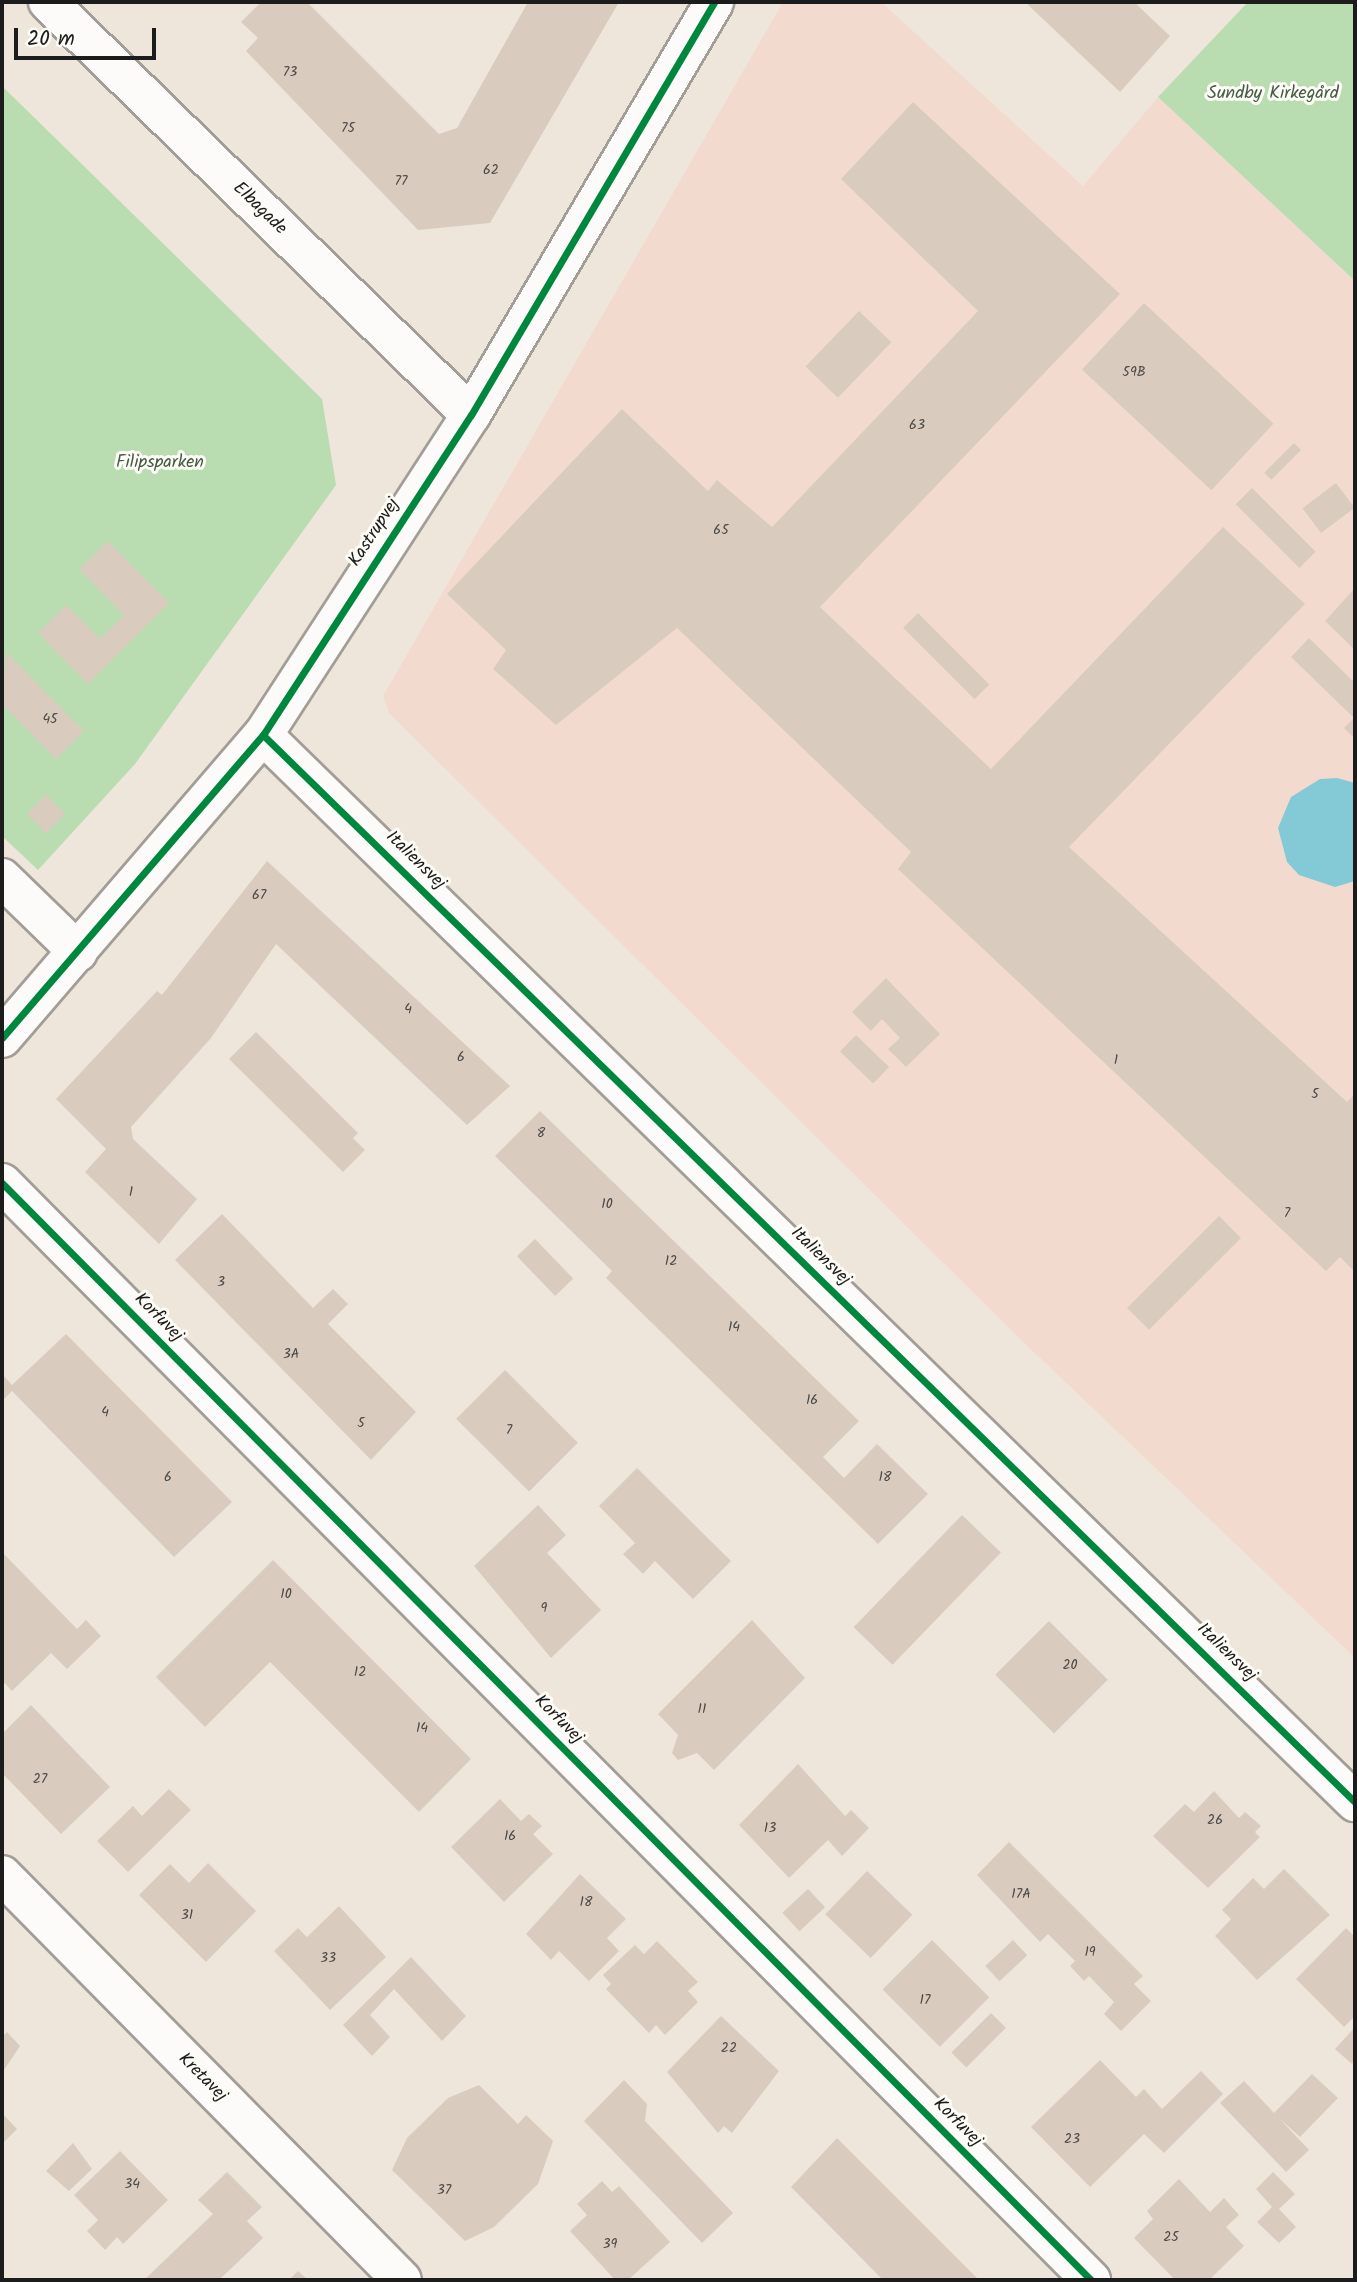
<!DOCTYPE html>
<meta charset="utf-8">
<style>
body{margin:0}
#map{position:relative;width:1357px;height:2282px;overflow:hidden;background:#eee6da;font-family:Kalam,sans-serif}
div>[style]{position:absolute}
.built>*{inset:0;background:#f2dbce}
.green>*{inset:0;background:#b9dcb0}
.water>*{inset:0;background:#84c9d6}
.building>*{inset:0;background:#d9ccbf;transform-origin:0 0}
.roads{filter:drop-shadow(2px 0 #a29d97) drop-shadow(-2px 0 #a29d97) drop-shadow(0 2px #a29d97) drop-shadow(0 -2px #a29d97)}
.minor>*{height:38px;margin:-19px;padding:0 19px;transform-origin:19px;border-radius:19px;background:#fcfbf9}
.cycleway>*{height:7px;margin:-3.5px;padding:0 3.5px;transform-origin:3.5px;border-radius:3.5px;background:#00873e}
span{translate:-50% -50%;white-space:nowrap;text-align:center;line-height:1.15;-webkit-text-stroke:6px #fdfcf7;paint-order:stroke}
.number-label{font-size:14px;color:#4b4845}
.number-label span{-webkit-text-stroke-width:0}
.park-label{font-size:18px;color:#445c44}
.street-label{font-size:18px;color:#1c1c1c}
.frame{position:absolute;inset:0;border:4px solid #1c1c1c;pointer-events:none}
.scale{position:absolute;left:14px;top:28px;width:142px;height:32px;box-sizing:border-box;border:4px solid #1c1c1c;border-top:0;padding-left:9px;font-size:21px;line-height:24px;white-space:nowrap;color:#1c1c1c;-webkit-text-stroke:5px #fdfcf7;paint-order:stroke}
</style>
<div id="map">
<div class="built">
<div style="clip-path:polygon(783px 2px,881px 2px,1083px 186px,1158px 97px,1355px 281px,1355px 1658px,1017px 1336px,389px 713px,383px 696px)"></div>
</div>
<div class="green">
<div style="clip-path:polygon(1248px 2px,1355px 2px,1355px 281px,1158px 97px)"></div>
<div style="clip-path:polygon(2px 86px,322px 399px,336px 485px,135px 764px,38px 870px,2px 836px)"></div>
</div>
<div class="water">
<div style="clip-path:polygon(1337px 778px,1355px 783px,1355px 881px,1335px 887px,1299px 875px,1287px 862px,1278px 828px,1291px 797px,1320px 779px)"></div>
</div>
<div class="building">
<div style="clip-path:polygon(261px 2px,307px 2px,439px 134px,457px 128px,528px 2px,619px 2px,490px 223px,418px 230px,246px 51px,258px 38px,241px 22px)"></div>
<div style="clip-path:polygon(1025px 2px,1134px 2px,1170px 36px,1120px 92px)"></div>
<div style="clip-path:polygon(913px 102px,1120px 294px,820px 607px,991px 769px,1223px 527px,1305px 604px,1069px 847px,1347px 1102px,1355px 1094px,1355px 1272px,1340px 1257px,1326px 1271px,898px 869px,911px 852px,677px 628px,556px 725px,493px 669px,506px 650px,447px 594px,622px 409px,708px 491px,717px 480px,772px 527px,978px 311px,841px 179px)"></div>
<div style="left:1144px;top:303px;width:177px;height:91px;rotate:43deg"></div>
<div style="left:859px;top:311px;width:45px;height:77px;rotate:44deg"></div>
<div style="left:1294px;top:443px;width:10px;height:42px;rotate:45deg"></div>
<div style="left:1336px;top:483px;width:31px;height:42px;rotate:53deg"></div>
<div style="left:1252px;top:488px;width:90px;height:23px;rotate:45deg"></div>
<div style="clip-path:polygon(108px 541px,169px 603px,88px 684px,38px 633px,66px 605px,100px 639px,124px 615px,79px 569px)"></div>
<div style="clip-path:polygon(1355px 588px,1355px 650px,1325px 621px)"></div>
<div style="left:918px;top:613px;width:101px;height:21px;rotate:45deg"></div>
<div style="clip-path:polygon(1309px 638px,1355px 683px,1355px 739px,1344px 728px,1354px 718px,1291px 657px)"></div>
<div style="clip-path:polygon(6px 652px,84px 731px,56px 759px,2px 704px)"></div>
<div style="left:46px;top:795px;width:27px;height:27px;rotate:45deg"></div>
<div style="clip-path:polygon(267px 861px,510px 1086px,467px 1125px,276px 944px,211px 1038px,131px 1127px,133px 1139px,197px 1199px,159px 1244px,85px 1172px,106px 1149px,56px 1099px,157px 991px,162px 995px)"></div>
<div style="clip-path:polygon(886px 978px,940px 1034px,906px 1067px,888px 1049px,900px 1038px,882px 1019px,871px 1031px,852px 1012px)"></div>
<div style="clip-path:polygon(256px 1032px,358px 1133px,353px 1138px,365px 1150px,343px 1172px,229px 1059px)"></div>
<div style="left:856px;top:1035px;width:46px;height:23px;rotate:44deg"></div>
<div style="clip-path:polygon(540px 1111px,859px 1421px,823px 1457px,844px 1478px,877px 1444px,928px 1494px,878px 1544px,606px 1278px,612px 1271px,495px 1156px)"></div>
<div style="clip-path:polygon(222px 1214px,313px 1308px,333px 1289px,348px 1304px,328px 1324px,416px 1412px,371px 1460px,175px 1260px)"></div>
<div style="left:1219px;top:1216px;width:31px;height:130px;rotate:45deg"></div>
<div style="left:535px;top:1239px;width:55px;height:25px;rotate:46deg"></div>
<div style="clip-path:polygon(66px 1334px,232px 1502px,174px 1557px,12px 1391px,2px 1401px,2px 1374px,12px 1385px)"></div>
<div style="left:505px;top:1370px;width:103px;height:69px;rotate:45deg"></div>
<div style="clip-path:polygon(637px 1468px,731px 1561px,693px 1599px,655px 1561px,643px 1574px,623px 1554px,635px 1543px,599px 1506px)"></div>
<div style="clip-path:polygon(538px 1505px,566px 1535px,547px 1553px,601px 1610px,551px 1658px,474px 1566px)"></div>
<div style="left:962px;top:1515px;width:54px;height:156px;rotate:44deg"></div>
<div style="clip-path:polygon(2px 1552px,77px 1629px,86px 1620px,101px 1636px,67px 1669px,51px 1653px,12px 1691px,2px 1680px)"></div>
<div style="clip-path:polygon(273px 1560px,471px 1759px,419px 1812px,270px 1662px,205px 1727px,156px 1677px)"></div>
<div style="clip-path:polygon(752px 1620px,805px 1678px,714px 1770px,697px 1753px,678px 1760px,672px 1753px,678px 1735px,658px 1714px)"></div>
<div style="left:1049px;top:1621px;width:83px;height:76px;rotate:45deg"></div>
<div style="clip-path:polygon(31px 1705px,110px 1787px,61px 1834px,2px 1773px,2px 1734px)"></div>
<div style="clip-path:polygon(798px 1764px,845px 1816px,851px 1810px,869px 1828px,842px 1856px,828px 1840px,789px 1878px,739px 1825px)"></div>
<div style="clip-path:polygon(169px 1789px,191px 1810px,128px 1872px,97px 1841px,133px 1806px,142px 1816px)"></div>
<div style="clip-path:polygon(1214px 1791px,1239px 1818px,1245px 1812px,1261px 1826px,1255px 1832px,1260px 1837px,1208px 1888px,1153px 1836px,1185px 1804px,1194px 1812px)"></div>
<div style="clip-path:polygon(500px 1799px,521px 1821px,529px 1814px,542px 1826px,533px 1834px,553px 1854px,504px 1902px,451px 1847px)"></div>
<div style="clip-path:polygon(1009px 1842px,1143px 1976px,1134px 1984px,1151px 2001px,1121px 2031px,1104px 2014px,1114px 2002px,1089px 1976px,1084px 1981px,1070px 1966px,1075px 1961px,1048px 1934px,1040px 1942px,977px 1875px)"></div>
<div style="clip-path:polygon(208px 1863px,256px 1911px,206px 1962px,139px 1895px,170px 1864px,189px 1883px)"></div>
<div style="clip-path:polygon(1284px 1869px,1330px 1915px,1257px 1980px,1215px 1936px,1231px 1919px,1222px 1910px,1253px 1878px,1264px 1889px)"></div>
<div style="left:867px;top:1871px;width:63px;height:60px;rotate:44deg"></div>
<div style="clip-path:polygon(580px 1874px,626px 1919px,607px 1938px,619px 1951px,589px 1981px,559px 1951px,551px 1960px,526px 1934px)"></div>
<div style="left:808px;top:1889px;width:25px;height:35px;rotate:47deg"></div>
<div style="clip-path:polygon(339px 1906px,386px 1957px,330px 2010px,274px 1951px,298px 1928px,307px 1937px)"></div>
<div style="clip-path:polygon(1346px 1928px,1355px 1937px,1355px 2016px,1344px 2027px,1296px 1979px)"></div>
<div style="left:932px;top:1940px;width:81px;height:70px;rotate:45deg"></div>
<div style="left:1013px;top:1940px;width:21px;height:38px;rotate:47deg"></div>
<div style="clip-path:polygon(657px 1941px,698px 1982px,688px 1991px,698px 2002px,665px 2035px,656px 2025px,649px 2033px,606px 1989px,611px 1984px,603px 1975px,635px 1945px,644px 1954px)"></div>
<div style="clip-path:polygon(411px 1957px,466px 2016px,442px 2041px,394px 1989px,370px 2015px,390px 2037px,372px 2056px,343px 2025px)"></div>
<div style="left:991px;top:2013px;width:21px;height:56px;rotate:45deg"></div>
<div style="clip-path:polygon(721px 2016px,779px 2071px,732px 2133px,724px 2126px,718px 2133px,667px 2072px)"></div>
<div style="clip-path:polygon(1355px 2027px,1355px 2059px,1352px 2064px,1335px 2049px)"></div>
<div style="clip-path:polygon(7px 2032px,20px 2046px,2px 2073px,2px 2037px)"></div>
<div style="clip-path:polygon(1100px 2060px,1136px 2097px,1144px 2089px,1162px 2109px,1201px 2071px,1223px 2094px,1164px 2153px,1144px 2134px,1090px 2187px,1031px 2127px)"></div>
<div style="clip-path:polygon(1312px 2074px,1338px 2098px,1300px 2137px,1279px 2118px,1309px 2150px,1286px 2172px,1220px 2103px,1244px 2081px,1274px 2113px)"></div>
<div style="clip-path:polygon(624px 2080px,647px 2104px,645px 2121px,733px 2213px,702px 2243px,584px 2121px)"></div>
<div style="clip-path:polygon(479px 2085px,518px 2124px,526px 2115px,553px 2141px,538px 2184px,494px 2227px,465px 2241px,392px 2170px,407px 2138px,448px 2098px)"></div>
<div style="clip-path:polygon(2px 2113px,17px 2129px,2px 2144px)"></div>
<div style="clip-path:polygon(837px 2138px,979px 2280px,883px 2280px,791px 2187px)"></div>
<div style="clip-path:polygon(73px 2143px,92px 2169px,69px 2191px,46px 2171px)"></div>
<div style="clip-path:polygon(120px 2151px,168px 2200px,123px 2244px,117px 2237px,105px 2250px,87px 2231px,98px 2220px,74px 2195px)"></div>
<div style="clip-path:polygon(227px 2172px,262px 2207px,247px 2221px,263px 2238px,219px 2280px,144px 2280px,213px 2214px,198px 2200px)"></div>
<div style="clip-path:polygon(1273px 2172px,1295px 2194px,1279px 2209px,1296px 2227px,1279px 2243px,1257px 2222px,1272px 2207px,1256px 2189px)"></div>
<div style="clip-path:polygon(1179px 2179px,1210px 2212px,1224px 2198px,1239px 2215px,1226px 2227px,1244px 2246px,1209px 2280px,1175px 2280px,1134px 2238px,1153px 2219px,1147px 2211px)"></div>
<div style="clip-path:polygon(602px 2181px,612px 2192px,619px 2186px,670px 2242px,628px 2280px,615px 2280px,570px 2231px,587px 2215px,577px 2204px)"></div>
<div style="clip-path:polygon(298px 2271px,308px 2280px,289px 2280px)"></div>
</div>
<div class="roads">
<div class="minor">
<div style="left:48px;top:2px;width:591px;rotate:44.31deg"></div>
<div style="left:263px;top:735px;width:1527px;rotate:44.34deg"></div>
<div style="left:2px;top:878px;width:106px;rotate:44.2deg"></div>
<div style="left:2px;top:1038px;width:400px;rotate:-49.3deg"></div>
<div style="left:263px;top:735px;width:382px;rotate:-57deg"></div>
<div style="left:471px;top:415px;width:479px;rotate:-59.5deg"></div>
<div style="left:2px;top:1183px;width:1546px;rotate:45.21deg"></div>
<div style="left:2px;top:1875px;width:569px;rotate:45.36deg"></div>
</div>
</div>
<div class="cycleway">
<div style="left:263px;top:735px;width:1527px;rotate:44.34deg"></div>
<div style="left:2px;top:1038px;width:400px;rotate:-49.3deg"></div>
<div style="left:263px;top:735px;width:382px;rotate:-57deg"></div>
<div style="left:471px;top:415px;width:479px;rotate:-59.5deg"></div>
<div style="left:2px;top:1183px;width:1546px;rotate:45.21deg"></div>
</div>
<div class="number-label">
<span style="left:290px;top:72px">73</span>
<span style="left:348px;top:128px">75</span>
<span style="left:491px;top:170px">62</span>
<span style="left:401px;top:181px">77</span>
<span style="left:1134px;top:372px">59B</span>
<span style="left:917px;top:425px">63</span>
<span style="left:721px;top:530px">65</span>
<span style="left:50px;top:719px">45</span>
<span style="left:259px;top:895px">67</span>
<span style="left:408px;top:1009px">4</span>
<span style="left:461px;top:1057px">6</span>
<span style="left:1116px;top:1060px">1</span>
<span style="left:1315px;top:1094px">5</span>
<span style="left:541px;top:1133px">8</span>
<span style="left:131px;top:1192px">1</span>
<span style="left:607px;top:1204px">10</span>
<span style="left:1287px;top:1213px">7</span>
<span style="left:671px;top:1261px">12</span>
<span style="left:221px;top:1282px">3</span>
<span style="left:734px;top:1327px">14</span>
<span style="left:291px;top:1354px">3A</span>
<span style="left:812px;top:1400px">16</span>
<span style="left:105px;top:1412px">4</span>
<span style="left:361px;top:1423px">5</span>
<span style="left:509px;top:1430px">7</span>
<span style="left:168px;top:1477px">6</span>
<span style="left:885px;top:1477px">18</span>
<span style="left:286px;top:1594px">10</span>
<span style="left:544px;top:1608px">9</span>
<span style="left:1070px;top:1665px">20</span>
<span style="left:360px;top:1672px">12</span>
<span style="left:702px;top:1709px">11</span>
<span style="left:422px;top:1728px">14</span>
<span style="left:40px;top:1779px">27</span>
<span style="left:1215px;top:1820px">26</span>
<span style="left:770px;top:1828px">13</span>
<span style="left:510px;top:1836px">16</span>
<span style="left:1021px;top:1894px">17A</span>
<span style="left:586px;top:1902px">18</span>
<span style="left:187px;top:1915px">31</span>
<span style="left:1090px;top:1952px">19</span>
<span style="left:328px;top:1958px">33</span>
<span style="left:925px;top:2000px">17</span>
<span style="left:729px;top:2048px">22</span>
<span style="left:1072px;top:2139px">23</span>
<span style="left:132px;top:2184px">34</span>
<span style="left:444px;top:2190px">37</span>
<span style="left:1171px;top:2237px">25</span>
<span style="left:610px;top:2244px">39</span>
</div>
<div class="park-label">
<span style="left:1273px;top:94px">Sundby Kirkegård</span>
<span style="left:160px;top:463px">Filipsparken</span>
</div>
<div class="street-label">
<span style="left:259px;top:209px;rotate:44deg">Elbagade</span>
<span style="left:375px;top:533px;rotate:-57deg">Kastrupvej</span>
<span style="left:415px;top:861px;rotate:44deg">Italiensvej</span>
<span style="left:820px;top:1257px;rotate:44deg">Italiensvej</span>
<span style="left:158px;top:1318px;rotate:45deg">Korfuvej</span>
<span style="left:1226px;top:1653px;rotate:44deg">Italiensvej</span>
<span style="left:558px;top:1720px;rotate:45deg">Korfuvej</span>
<span style="left:202px;top:2078px;rotate:45deg">Kretavej</span>
<span style="left:957px;top:2123px;rotate:45deg">Korfuvej</span>
</div>
<div class="frame"></div>
<div class="scale">20 m</div>
</div>
